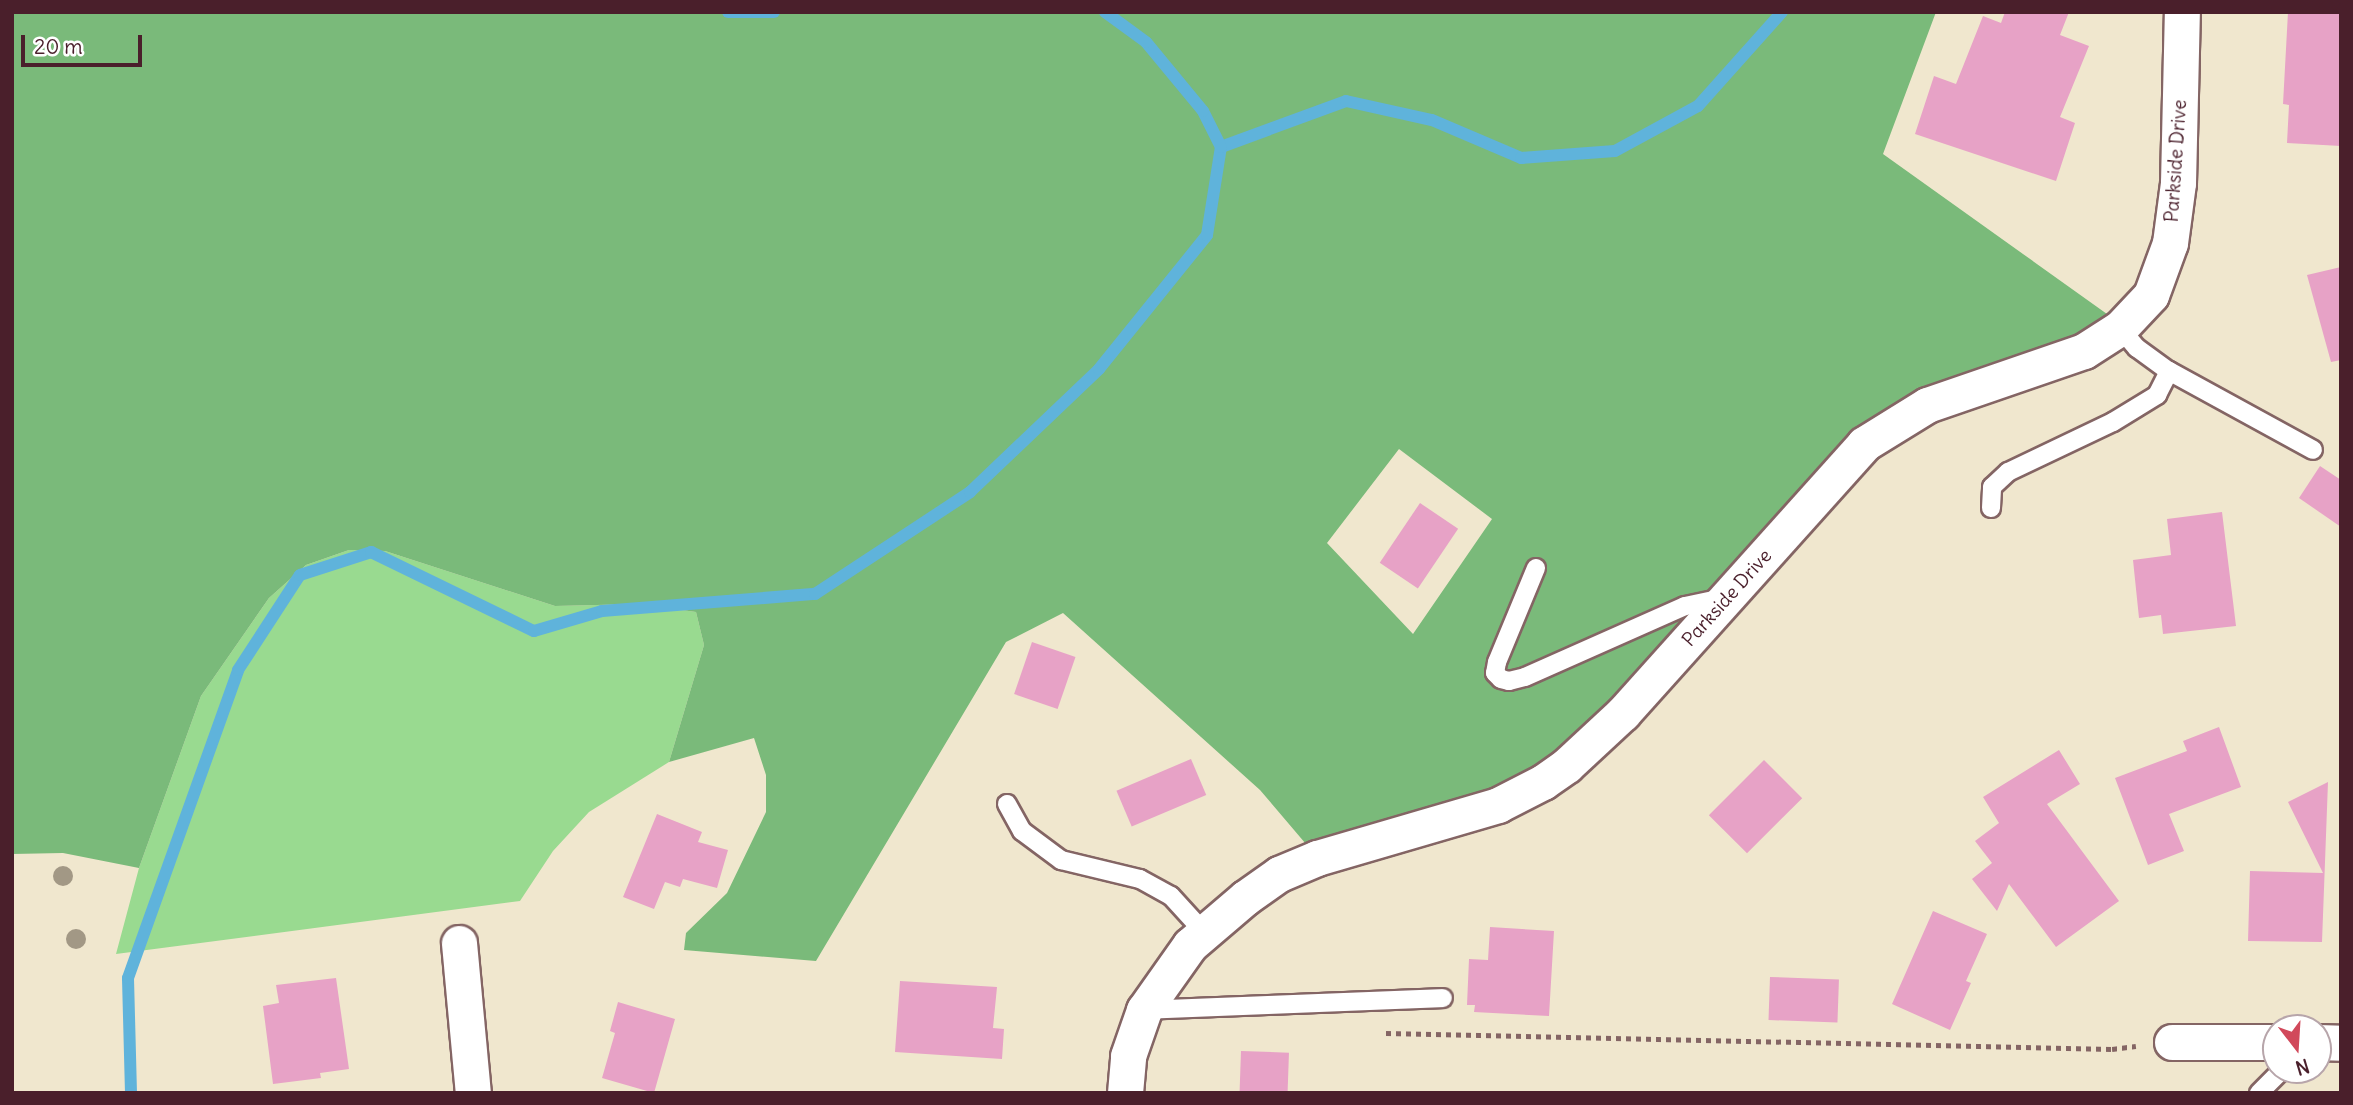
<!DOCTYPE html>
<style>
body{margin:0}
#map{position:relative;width:2353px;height:1105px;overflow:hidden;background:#f0e7ce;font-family:Delius,sans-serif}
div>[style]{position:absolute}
.green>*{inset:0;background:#99da90}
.forest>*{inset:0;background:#7aba7a}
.stream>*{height:12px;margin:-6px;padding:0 6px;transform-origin:6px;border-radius:6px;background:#5fb3db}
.building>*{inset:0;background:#e7a2c6;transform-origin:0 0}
.path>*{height:4.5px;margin-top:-2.25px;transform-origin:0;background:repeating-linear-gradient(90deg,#846564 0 5px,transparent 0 10px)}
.roads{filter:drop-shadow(2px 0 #846564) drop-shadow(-2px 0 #846564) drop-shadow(0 2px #846564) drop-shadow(0 -2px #846564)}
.lane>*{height:18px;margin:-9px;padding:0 9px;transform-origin:9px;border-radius:9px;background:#fff}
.street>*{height:35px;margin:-17.5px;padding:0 17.5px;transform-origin:17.5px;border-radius:17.5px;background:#fff}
.trees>*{width:20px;height:20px;margin:-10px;border-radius:50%;background:#a29885}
span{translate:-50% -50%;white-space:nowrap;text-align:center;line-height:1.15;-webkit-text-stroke:5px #fff;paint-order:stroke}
.street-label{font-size:19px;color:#4a1f2b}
.frame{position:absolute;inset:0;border:14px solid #4a1f2b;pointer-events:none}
.north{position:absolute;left:2262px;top:1014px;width:70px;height:70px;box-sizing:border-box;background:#fff;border:2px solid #b7a5aa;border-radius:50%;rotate:163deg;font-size:19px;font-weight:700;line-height:28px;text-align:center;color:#4a1f2b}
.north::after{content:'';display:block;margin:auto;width:24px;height:32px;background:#d1495b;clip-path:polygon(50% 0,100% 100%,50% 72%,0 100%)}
.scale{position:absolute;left:21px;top:35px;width:121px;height:32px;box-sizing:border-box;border:4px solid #4a1f2b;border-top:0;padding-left:9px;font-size:21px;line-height:24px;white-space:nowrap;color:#4a1f2b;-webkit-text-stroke:5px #fff;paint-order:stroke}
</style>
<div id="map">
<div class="green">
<div style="clip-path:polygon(349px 550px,385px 551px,555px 606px,638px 604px,696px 612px,704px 645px,669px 762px,589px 812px,553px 851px,520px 901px,116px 954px,139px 868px,201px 696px,269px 598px,306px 565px)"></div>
</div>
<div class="forest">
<div style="clip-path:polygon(evenodd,12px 12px,1936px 12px,1883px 154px,2121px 324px,1926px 404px,1566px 764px,1317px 857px,1260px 790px,1063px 613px,1006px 642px,816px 961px,684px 950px,686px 933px,727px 893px,766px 812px,766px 775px,754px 738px,669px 762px,704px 645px,696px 612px,638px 604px,555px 606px,385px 551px,349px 550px,306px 565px,269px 598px,201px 696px,139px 868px,63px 853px,12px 854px,12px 12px,1399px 449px,1492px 519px,1413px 634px,1327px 543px,1399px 449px)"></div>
</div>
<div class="stream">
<div style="left:728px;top:12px;width:46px"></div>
<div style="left:1221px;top:147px;width:133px;rotate:-20.2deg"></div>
<div style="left:1346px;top:101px;width:88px;rotate:12.5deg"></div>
<div style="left:1432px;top:120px;width:97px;rotate:23.1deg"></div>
<div style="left:1521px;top:158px;width:94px;rotate:-4.3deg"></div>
<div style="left:1615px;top:151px;width:94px;rotate:-28.5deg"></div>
<div style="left:1698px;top:106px;width:126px;rotate:-48.2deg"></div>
<div style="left:131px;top:1093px;width:115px;rotate:-91.5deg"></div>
<div style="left:128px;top:978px;width:327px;rotate:-70.3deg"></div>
<div style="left:238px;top:670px;width:113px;rotate:-56.9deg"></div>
<div style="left:300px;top:575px;width:75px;rotate:-17.9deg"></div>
<div style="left:371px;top:552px;width:181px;rotate:25.9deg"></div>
<div style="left:534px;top:631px;width:71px;rotate:-16.4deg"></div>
<div style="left:602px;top:611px;width:214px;rotate:-4.6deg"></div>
<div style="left:815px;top:594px;width:186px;rotate:-33.3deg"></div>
<div style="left:970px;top:492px;width:178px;rotate:-43.6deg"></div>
<div style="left:1099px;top:369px;width:172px;rotate:-51.1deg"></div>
<div style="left:1207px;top:235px;width:89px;rotate:-81deg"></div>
<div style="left:1221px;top:147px;width:40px;rotate:-116.6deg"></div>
<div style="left:1203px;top:111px;width:89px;rotate:-129.6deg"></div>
<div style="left:1146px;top:42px;width:51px;rotate:-143.8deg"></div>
</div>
<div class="building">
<div style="clip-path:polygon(2005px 12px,2069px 12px,2060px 35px,2089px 46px,2060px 117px,2075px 123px,2056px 181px,1915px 134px,1934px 76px,1956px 84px,1983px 16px,2001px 23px)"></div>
<div style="clip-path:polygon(2288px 12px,2341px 12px,2341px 146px,2287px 143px,2289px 105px,2283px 104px)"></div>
<div style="clip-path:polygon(2341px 267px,2341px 360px,2331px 362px,2307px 275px)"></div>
<div style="clip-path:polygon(2320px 466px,2341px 480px,2341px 527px,2299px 498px)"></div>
<div style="left:1420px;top:503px;width:46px;height:72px;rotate:34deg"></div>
<div style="clip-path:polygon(2222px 512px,2236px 626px,2163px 634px,2161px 615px,2139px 618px,2133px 560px,2171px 555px,2167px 519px)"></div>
<div style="left:1032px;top:642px;width:46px;height:55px;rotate:19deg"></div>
<div style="clip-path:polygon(2219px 727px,2241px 787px,2169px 814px,2184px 851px,2148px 865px,2115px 778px,2187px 751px,2183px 741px)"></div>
<div style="clip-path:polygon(2059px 750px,2080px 784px,2047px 804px,2119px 901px,2056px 947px,2009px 884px,1997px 911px,1972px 879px,1992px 863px,1975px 841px,1999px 823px,1983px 797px)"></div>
<div style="left:1191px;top:759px;width:39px;height:81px;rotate:67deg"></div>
<div style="left:1764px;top:760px;width:54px;height:78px;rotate:45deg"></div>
<div style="clip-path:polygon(2328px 782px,2322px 942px,2248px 941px,2250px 871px,2323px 873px,2288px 802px)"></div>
<div style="clip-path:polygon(657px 814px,702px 832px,698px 842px,728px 850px,717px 888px,683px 879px,680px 887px,665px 882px,654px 909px,623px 897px)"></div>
<div style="clip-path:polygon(1933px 911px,1987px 934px,1966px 981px,1971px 983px,1950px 1030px,1892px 1004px)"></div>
<div style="clip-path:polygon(1490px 927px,1554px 931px,1549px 1016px,1474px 1012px,1475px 1005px,1467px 1005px,1469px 959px,1488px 960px)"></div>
<div style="left:1770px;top:977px;width:69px;height:43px;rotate:2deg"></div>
<div style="clip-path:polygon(336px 978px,349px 1069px,320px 1073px,321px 1078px,273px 1084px,263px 1006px,279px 1003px,276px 985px)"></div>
<div style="clip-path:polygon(900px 981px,997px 987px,993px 1028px,1004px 1029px,1002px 1059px,895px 1052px)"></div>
<div style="clip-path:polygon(618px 1002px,675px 1019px,654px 1093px,602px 1078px,615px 1033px,610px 1031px)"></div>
<div style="left:1241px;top:1051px;width:48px;height:42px;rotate:2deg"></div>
</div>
<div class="path">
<div style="left:1386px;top:1033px;width:726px;rotate:1.26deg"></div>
<div style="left:2112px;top:1049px;width:24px;rotate:-7deg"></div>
</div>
<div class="roads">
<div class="lane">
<div style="left:2120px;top:328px;width:26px;rotate:50deg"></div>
<div style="left:2137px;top:348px;width:39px;rotate:36deg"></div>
<div style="left:2169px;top:371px;width:164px;rotate:28.7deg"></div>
<div style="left:1991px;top:508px;width:21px;rotate:-87deg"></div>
<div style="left:1992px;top:487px;width:22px;rotate:-43deg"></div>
<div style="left:2008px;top:472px;width:116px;rotate:-25.5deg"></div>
<div style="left:2113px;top:422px;width:52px;rotate:-31.5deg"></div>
<div style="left:2157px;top:395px;width:27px;rotate:-63deg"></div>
<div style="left:1536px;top:568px;width:102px;rotate:112.5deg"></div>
<div style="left:1497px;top:662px;width:11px;rotate:100deg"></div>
<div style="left:1495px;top:673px;width:8px;rotate:45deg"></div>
<div style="left:1501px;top:679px;width:8px;rotate:14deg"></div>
<div style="left:1509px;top:681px;width:16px;rotate:-14deg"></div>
<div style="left:1525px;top:677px;width:175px;rotate:-23.9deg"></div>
<div style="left:1685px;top:606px;width:35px;rotate:-12deg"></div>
<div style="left:1007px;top:804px;width:31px;rotate:61deg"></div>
<div style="left:1022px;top:831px;width:49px;rotate:36.6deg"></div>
<div style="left:1061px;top:860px;width:81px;rotate:13.5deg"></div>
<div style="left:1140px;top:879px;width:35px;rotate:29deg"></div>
<div style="left:1171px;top:896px;width:47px;rotate:47.6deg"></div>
<div style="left:1144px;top:1010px;width:299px;rotate:-2.3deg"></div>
<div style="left:2259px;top:1093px;width:33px;rotate:-45deg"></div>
</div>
<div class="street">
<div style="left:459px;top:943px;width:151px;rotate:84.7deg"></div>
<div style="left:2172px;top:1042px;width:104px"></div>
<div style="left:2318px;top:1042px;width:23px;rotate:2deg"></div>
<div style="left:1125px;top:1093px;width:37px;rotate:-85deg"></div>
<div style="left:1128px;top:1056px;width:49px;rotate:-70.8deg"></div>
<div style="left:1144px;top:1010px;width:80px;rotate:-54.7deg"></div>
<div style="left:1190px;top:945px;width:72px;rotate:-40.5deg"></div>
<div style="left:1245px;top:898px;width:42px;rotate:-35.2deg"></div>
<div style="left:1279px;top:874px;width:41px;rotate:-22.8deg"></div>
<div style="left:1317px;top:858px;width:189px;rotate:-16.3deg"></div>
<div style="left:1498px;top:805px;width:51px;rotate:-27.1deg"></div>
<div style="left:1543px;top:782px;width:29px;rotate:-35deg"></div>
<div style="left:1567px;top:765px;width:76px;rotate:-42.9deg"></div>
<div style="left:1623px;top:713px;width:361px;rotate:-48.1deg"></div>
<div style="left:1864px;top:444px;width:74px;rotate:-31.8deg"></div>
<div style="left:1927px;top:405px;width:166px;rotate:-19deg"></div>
<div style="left:2084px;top:351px;width:43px;rotate:-32.6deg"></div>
<div style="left:2120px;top:328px;width:45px;rotate:-46.8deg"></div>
<div style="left:2151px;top:295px;width:55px;rotate:-69.9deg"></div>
<div style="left:2170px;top:243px;width:61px;rotate:-82.4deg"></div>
<div style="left:2178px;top:183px;width:171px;rotate:-88.7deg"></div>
</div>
</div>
<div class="trees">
<div style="left:63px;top:876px"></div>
<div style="left:76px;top:939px"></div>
</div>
<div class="street-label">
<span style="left:2176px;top:161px;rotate:-86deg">Parkside Drive</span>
<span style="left:1727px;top:598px;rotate:-48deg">Parkside Drive</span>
</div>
<div class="frame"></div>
<div class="north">N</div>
<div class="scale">20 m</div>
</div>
